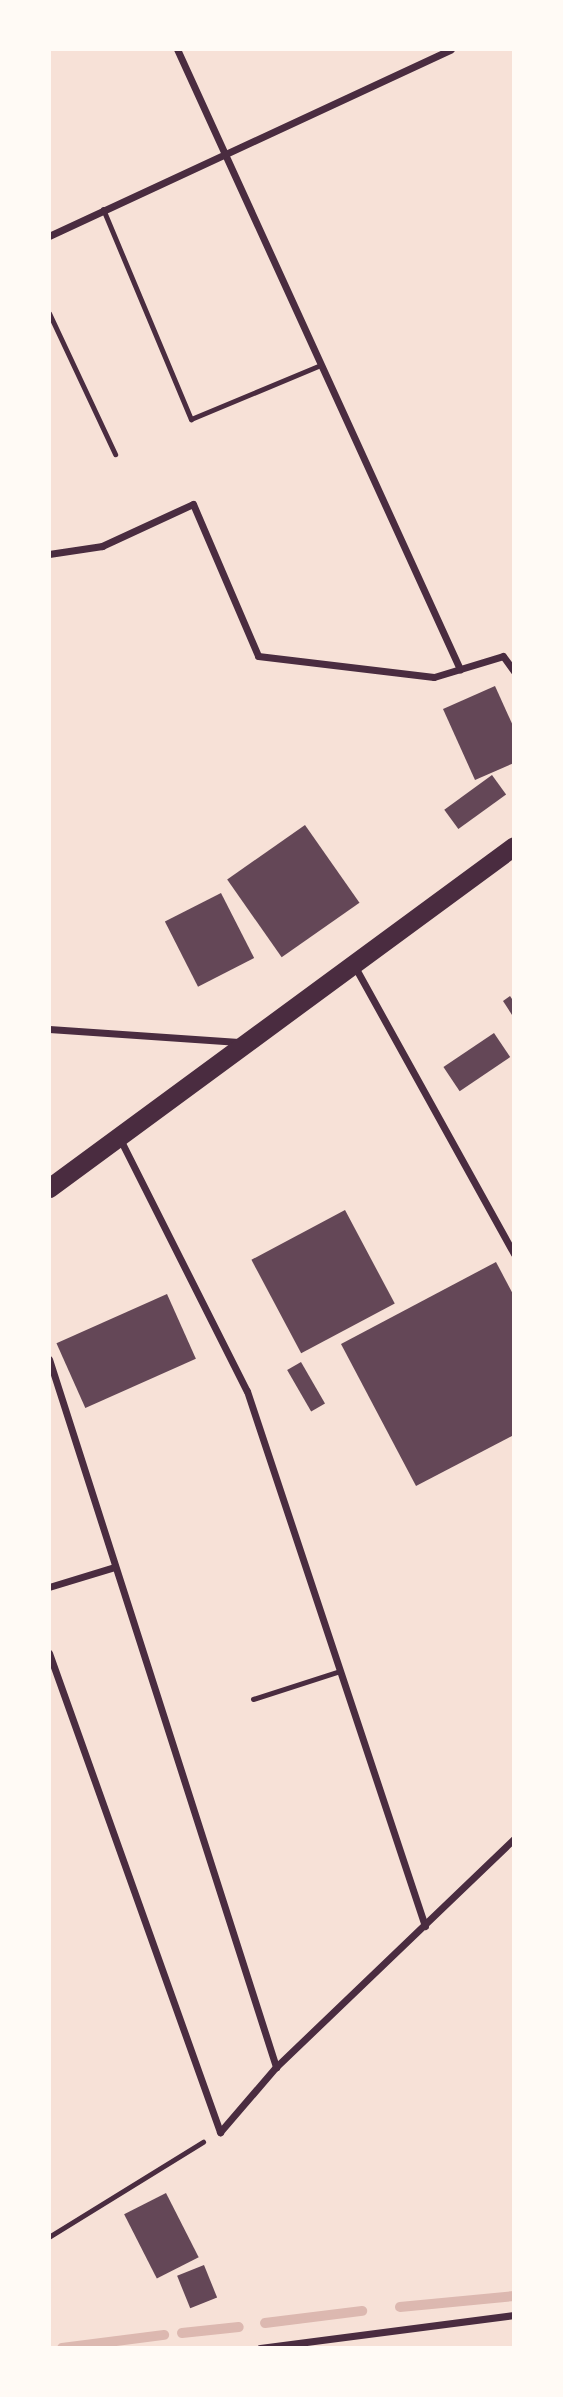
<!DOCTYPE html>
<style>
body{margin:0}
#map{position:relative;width:563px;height:2397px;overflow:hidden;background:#f7e1d7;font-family:"Nunito Sans",sans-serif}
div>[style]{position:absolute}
.stream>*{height:10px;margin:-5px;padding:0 5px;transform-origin:5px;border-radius:5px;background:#dcb8b0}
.building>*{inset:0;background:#644757;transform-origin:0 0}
.path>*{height:4.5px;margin:-2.25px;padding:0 2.25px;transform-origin:2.25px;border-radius:2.25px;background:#4a2c40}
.service>*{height:5px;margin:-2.5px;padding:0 2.5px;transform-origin:2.5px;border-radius:2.5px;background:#4a2c40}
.minor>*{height:7px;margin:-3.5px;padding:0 3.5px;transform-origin:3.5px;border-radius:3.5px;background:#4a2c40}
.trunk>*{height:19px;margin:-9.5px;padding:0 9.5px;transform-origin:9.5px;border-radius:9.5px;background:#4a2c40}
span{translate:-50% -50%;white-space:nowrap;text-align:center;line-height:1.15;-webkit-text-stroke:5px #fffaf5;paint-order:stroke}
.frame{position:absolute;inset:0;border:51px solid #fffaf5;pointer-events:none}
</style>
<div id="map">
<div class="stream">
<div style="left:400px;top:2307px;width:115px;rotate:-5.5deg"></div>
<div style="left:265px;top:2323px;width:98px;rotate:-7.1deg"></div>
<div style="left:182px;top:2333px;width:57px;rotate:-6deg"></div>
<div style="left:62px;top:2348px;width:103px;rotate:-7.3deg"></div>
</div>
<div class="building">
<div style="clip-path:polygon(495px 686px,514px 728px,514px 763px,475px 780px,443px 709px)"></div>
<div style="left:492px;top:775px;width:24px;height:59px;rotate:54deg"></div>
<div style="left:305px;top:825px;width:95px;height:95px;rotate:55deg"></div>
<div style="left:221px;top:893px;width:73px;height:63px;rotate:63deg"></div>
<div style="clip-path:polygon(510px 996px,514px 1002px,514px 1018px,503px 1001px)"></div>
<div style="left:494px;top:1033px;width:29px;height:61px;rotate:56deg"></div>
<div style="left:345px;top:1210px;width:106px;height:106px;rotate:62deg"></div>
<div style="clip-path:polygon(496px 1262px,514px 1296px,514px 1435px,416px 1486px,341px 1344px)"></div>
<div style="left:167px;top:1294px;width:71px;height:121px;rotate:66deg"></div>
<div style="left:301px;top:1362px;width:48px;height:16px;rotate:60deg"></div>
<div style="left:166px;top:2193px;width:72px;height:47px;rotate:63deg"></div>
<div style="left:204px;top:2265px;width:35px;height:29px;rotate:68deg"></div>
</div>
<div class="path">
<div style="left:49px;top:2237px;width:181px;rotate:-31.7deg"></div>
</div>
<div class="service">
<div style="left:103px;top:209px;width:228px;rotate:67.3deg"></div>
<div style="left:191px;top:419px;width:141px;rotate:-22.6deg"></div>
<div style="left:49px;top:313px;width:156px;rotate:64.9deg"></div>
<div style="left:253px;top:1699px;width:91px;rotate:-17.8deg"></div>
</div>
<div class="minor">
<div style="left:177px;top:49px;width:682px;rotate:65.47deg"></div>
<div style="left:49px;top:236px;width:443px;rotate:-24.9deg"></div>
<div style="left:49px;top:554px;width:54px;rotate:-8.6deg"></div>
<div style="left:102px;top:546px;width:100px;rotate:-24.8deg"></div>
<div style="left:193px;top:504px;width:165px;rotate:66.8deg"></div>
<div style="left:258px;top:656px;width:177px;rotate:6.8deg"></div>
<div style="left:434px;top:677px;width:72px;rotate:-16.9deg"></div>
<div style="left:503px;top:656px;width:19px;rotate:54deg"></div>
<div style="left:355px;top:967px;width:328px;rotate:61deg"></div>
<div style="left:49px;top:1029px;width:190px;rotate:3.9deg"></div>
<div style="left:120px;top:1139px;width:282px;rotate:63.3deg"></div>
<div style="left:247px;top:1391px;width:564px;rotate:71.6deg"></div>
<div style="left:49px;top:1359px;width:744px;rotate:72.22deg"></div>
<div style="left:49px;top:1587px;width:69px;rotate:-16.9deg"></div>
<div style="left:49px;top:1653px;width:509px;rotate:70.35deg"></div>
<div style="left:220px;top:2132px;width:86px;rotate:-49.3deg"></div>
<div style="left:276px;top:2067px;width:330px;rotate:-43.8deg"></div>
<div style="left:260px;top:2348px;width:256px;rotate:-7.4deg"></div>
</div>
<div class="trunk">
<div style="left:49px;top:1188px;width:577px;rotate:-36.33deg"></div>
</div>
<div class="frame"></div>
</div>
